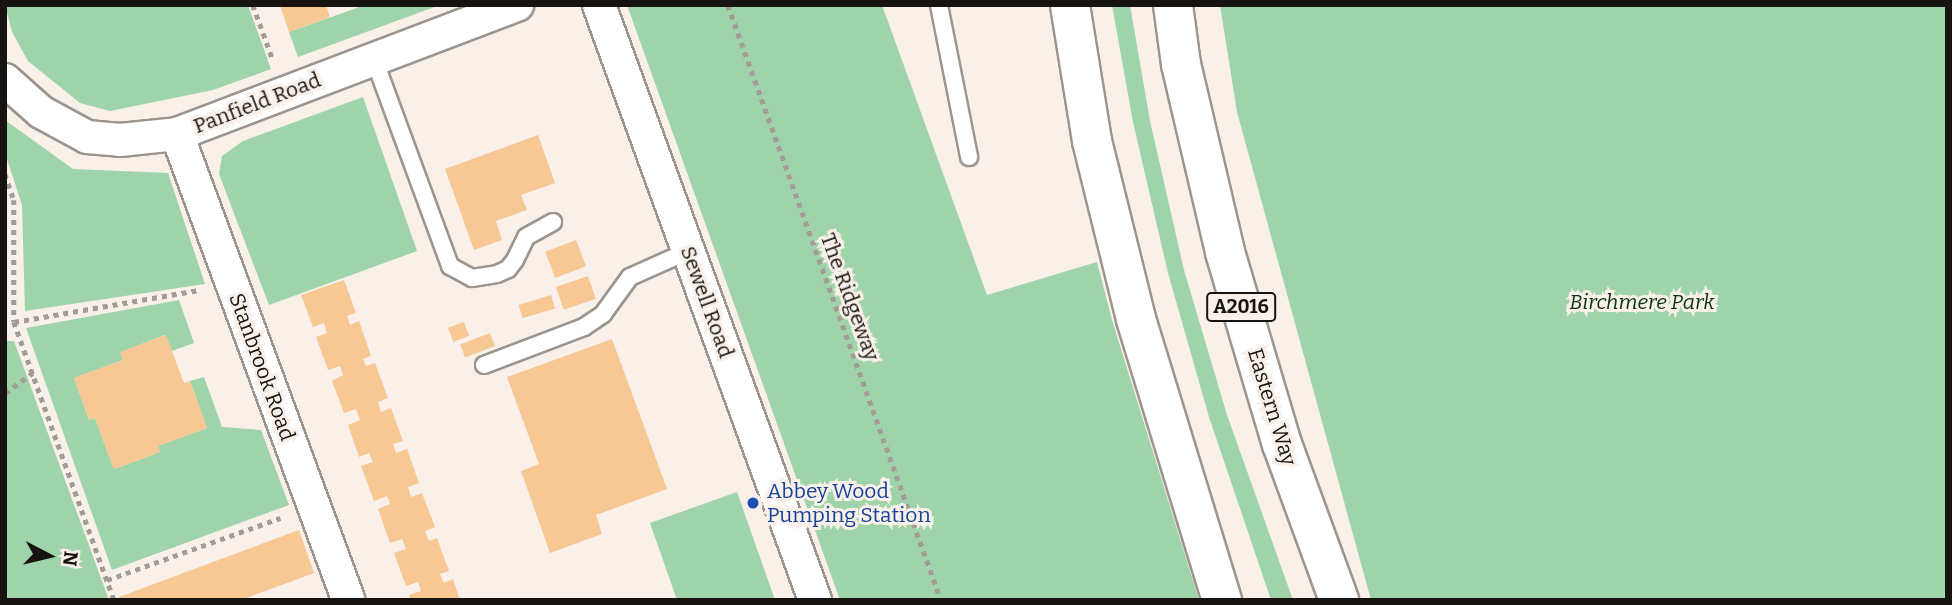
<!DOCTYPE html>
<style>
body{margin:0}
#map{position:relative;width:1952px;height:605px;overflow:hidden;background:#f8f0e9;font-family:Bitter,serif}
div>[style]{position:absolute}
.green>*{inset:0;background:#9fd3a9}
.building>*{inset:0;background:#f7c794;transform-origin:0 0}
.path>*{height:4.5px;margin-top:-2.25px;transform-origin:0;background:repeating-linear-gradient(90deg,#a29b96 0 5px,transparent 0 10px)}
.roads{filter:drop-shadow(2px 0 #9c958e) drop-shadow(-2px 0 #9c958e) drop-shadow(0 2px #9c958e) drop-shadow(0 -2px #9c958e)}
.lane>*{height:16px;margin:-8px;padding:0 8px;transform-origin:8px;border-radius:8px;background:#fff}
.street>*{height:32px;margin:-16px;padding:0 16px;transform-origin:16px;border-radius:16px;background:#fff}
.primary>*{height:38px;margin:-19px;padding:0 19px;transform-origin:19px;border-radius:19px;background:#fff}
.dots>*{width:19px;height:19px;translate:-50% -50%;box-sizing:border-box;border:4px solid #f8f0e9;border-radius:50%}
span{translate:-50% -50%;white-space:nowrap;text-align:center;line-height:1.15;-webkit-text-stroke:6px #f8f0e9;paint-order:stroke}
.shield-label span{padding:2px 5px;background:#f8f0e9;border:2px solid;border-radius:5px;-webkit-text-stroke-width:0}
.shield-label{font-size:19px;color:#161310;font-weight:700}
.street-label{font-size:21px;color:#161310}
.park-label{font-size:21px;color:#093417;font-style:italic}
.transit-label{font-size:21px;color:#164399}
.left{translate:0 -50%;text-align:left}
.frame{position:absolute;inset:0;border:7px solid #161310;pointer-events:none}
.north{position:absolute;left:14px;top:521px;width:70px;height:70px;-webkit-text-stroke:5px #f8f0e9;paint-order:stroke;rotate:97deg;font-size:19px;font-weight:700;line-height:28px;text-align:center;color:#161310}
.north::after{content:'';display:block;margin:auto;width:24px;height:32px;background:#161310;clip-path:polygon(50% 0,100% 100%,50% 72%,0 100%)}
</style>
<div id="map">
<div class="green">
<div style="clip-path:polygon(5px 5px,248px 5px,271px 69px,213px 90px,110px 111px,80px 103px,28px 61px,12px 32px)"></div>
<div style="clip-path:polygon(365px 5px,440px 5px,298px 57px,289px 32px)"></div>
<div style="clip-path:polygon(627px 5px,882px 5px,987px 295px,1097px 262px,1112px 320px,1199px 600px,840px 600px)"></div>
<div style="clip-path:polygon(1112px 5px,1130px 5px,1150px 121px,1184px 270px,1227px 415px,1293px 600px,1271px 600px,1209px 417px,1168px 273px,1133px 122px)"></div>
<div style="clip-path:polygon(1220px 5px,1947px 5px,1947px 600px,1371px 600px,1237px 112px)"></div>
<div style="clip-path:polygon(363px 97px,417px 251px,269px 305px,219px 174px,222px 156px,243px 141px)"></div>
<div style="clip-path:polygon(5px 120px,73px 169px,168px 173px,205px 284px,25px 311px,22px 205px,5px 153px)"></div>
<div style="clip-path:polygon(179px 300px,194px 343px,172px 351px,165px 335px,121px 352px,123px 360px,74px 378px,89px 420px,95px 418px,114px 469px,160px 452px,158px 446px,207px 428px,190px 381px,204px 377px,222px 427px,261px 430px,289px 505px,112px 570px,26px 328px)"></div>
<div style="clip-path:polygon(5px 341px,14px 341px,109px 600px,5px 600px)"></div>
<div style="clip-path:polygon(737px 492px,775px 600px,677px 600px,650px 523px)"></div>
</div>
<div class="building">
<div style="clip-path:polygon(280px 5px,326px 5px,330px 17px,289px 32px)"></div>
<div style="clip-path:polygon(538px 135px,555px 183px,521px 195px,527px 210px,496px 221px,502px 240px,474px 250px,445px 169px)"></div>
<div style="left:576px;top:240px;width:28px;height:33px;rotate:69deg"></div>
<div style="left:588px;top:276px;width:24px;height:34px;rotate:71deg"></div>
<div style="clip-path:polygon(344px 280px,356px 313px,347px 316px,350px 325px,359px 321px,371px 356px,363px 359px,366px 366px,375px 363px,388px 398px,378px 402px,381px 412px,391px 408px,403px 441px,393px 444px,396px 453px,407px 449px,419px 483px,408px 487px,411px 497px,422px 493px,435px 527px,425px 531px,429px 541px,437px 538px,449px 571px,440px 574px,444px 583px,453px 579px,460px 600px,410px 600px,409px 595px,421px 591px,418px 582px,406px 586px,394px 553px,406px 549px,402px 539px,390px 543px,378px 509px,390px 504px,387px 496px,374px 501px,361px 466px,373px 462px,369px 453px,359px 457px,348px 425px,360px 420px,356px 409px,344px 413px,332px 381px,343px 375px,340px 366px,328px 370px,316px 337px,327px 333px,324px 323px,313px 327px,301px 295px)"></div>
<div style="left:551px;top:295px;width:14px;height:34px;rotate:73deg"></div>
<div style="left:464px;top:322px;width:15px;height:17px;rotate:70deg"></div>
<div style="left:490px;top:333px;width:14px;height:32px;rotate:69deg"></div>
<div style="clip-path:polygon(166px 335px,184px 383px,190px 381px,207px 428px,158px 446px,160px 452px,114px 469px,95px 418px,89px 420px,74px 378px,123px 360px,120px 352px)"></div>
<div style="clip-path:polygon(612px 339px,667px 489px,596px 515px,602px 534px,550px 553px,521px 471px,539px 464px,507px 377px)"></div>
<div style="clip-path:polygon(299px 530px,314px 573px,241px 600px,120px 600px,119px 597px)"></div>
</div>
<div class="path">
<div style="left:253px;top:5px;width:59px;rotate:70deg"></div>
<div style="left:728px;top:5px;width:632px;rotate:70.3deg"></div>
<div style="left:5px;top:174px;width:28px;rotate:71deg"></div>
<div style="left:14px;top:200px;width:122px;rotate:90deg"></div>
<div style="left:14px;top:322px;width:295px;rotate:70.2deg"></div>
<div style="left:14px;top:322px;width:189px;rotate:-9.8deg"></div>
<div style="left:5px;top:393px;width:34px;rotate:-36deg"></div>
<div style="left:107px;top:580px;width:184px;rotate:-19.7deg"></div>
</div>
<div class="roads">
<div class="lane">
<div style="left:939px;top:5px;width:155px;rotate:78.8deg"></div>
<div style="left:374px;top:59px;width:221px;rotate:69.8deg"></div>
<div style="left:450px;top:266px;width:25px;rotate:29deg"></div>
<div style="left:472px;top:278px;width:25px;rotate:-9deg"></div>
<div style="left:497px;top:274px;width:12px;rotate:-24deg"></div>
<div style="left:508px;top:269px;width:11px;rotate:-52deg"></div>
<div style="left:515px;top:260px;width:25px;rotate:-64deg"></div>
<div style="left:526px;top:237px;width:31px;rotate:-29deg"></div>
<div style="left:484px;top:365px;width:107px;rotate:-20.8deg"></div>
<div style="left:584px;top:327px;width:23px;rotate:-34deg"></div>
<div style="left:603px;top:314px;width:46px;rotate:-53.9deg"></div>
<div style="left:630px;top:277px;width:64px;rotate:-24.1deg"></div>
</div>
<div class="street">
<div style="left:599px;top:5px;width:633px;rotate:70.05deg"></div>
<div style="left:5px;top:80px;width:48px;rotate:41.6deg"></div>
<div style="left:41px;top:112px;width:52px;rotate:28.5deg"></div>
<div style="left:87px;top:137px;width:33px;rotate:5deg"></div>
<div style="left:120px;top:140px;width:57px;rotate:-6deg"></div>
<div style="left:177px;top:134px;width:364px;rotate:-20.8deg"></div>
<div style="left:177px;top:134px;width:496px;rotate:69.8deg"></div>
</div>
<div class="primary">
<div style="left:1070px;top:5px;width:138px;rotate:80.8deg"></div>
<div style="left:1092px;top:141px;width:183px;rotate:76.1deg"></div>
<div style="left:1136px;top:319px;width:294px;rotate:73deg"></div>
<div style="left:1173px;top:5px;width:60px;rotate:82.3deg"></div>
<div style="left:1181px;top:64px;width:193px;rotate:76.8deg"></div>
<div style="left:1225px;top:252px;width:200px;rotate:73.5deg"></div>
<div style="left:1282px;top:444px;width:166px;rotate:69.9deg"></div>
</div>
</div>
<div class="dots">
<div style="left:753px;top:503px;background:#1a4fb4"></div>
</div>
<div class="shield-label">
<span style="left:1241px;top:307px">A2016</span>
</div>
<div class="street-label">
<span style="left:257px;top:103px;rotate:-21deg">Panfield Road</span>
<span style="left:850px;top:297px;rotate:70deg">The Ridgeway</span>
<span style="left:707px;top:302px;rotate:70deg">Sewell Road</span>
<span style="left:262px;top:367px;rotate:70deg">Stanbrook Road</span>
<span style="left:1272px;top:407px;rotate:73deg">Eastern Way</span>
</div>
<div class="park-label">
<span style="left:1642px;top:302px">Birchmere Park</span>
</div>
<div class="transit-label">
<span class="left" style="left:767px;top:503px">Abbey Wood<br>Pumping Station</span>
</div>
<div class="frame"></div>
<div class="north">N</div>
</div>
